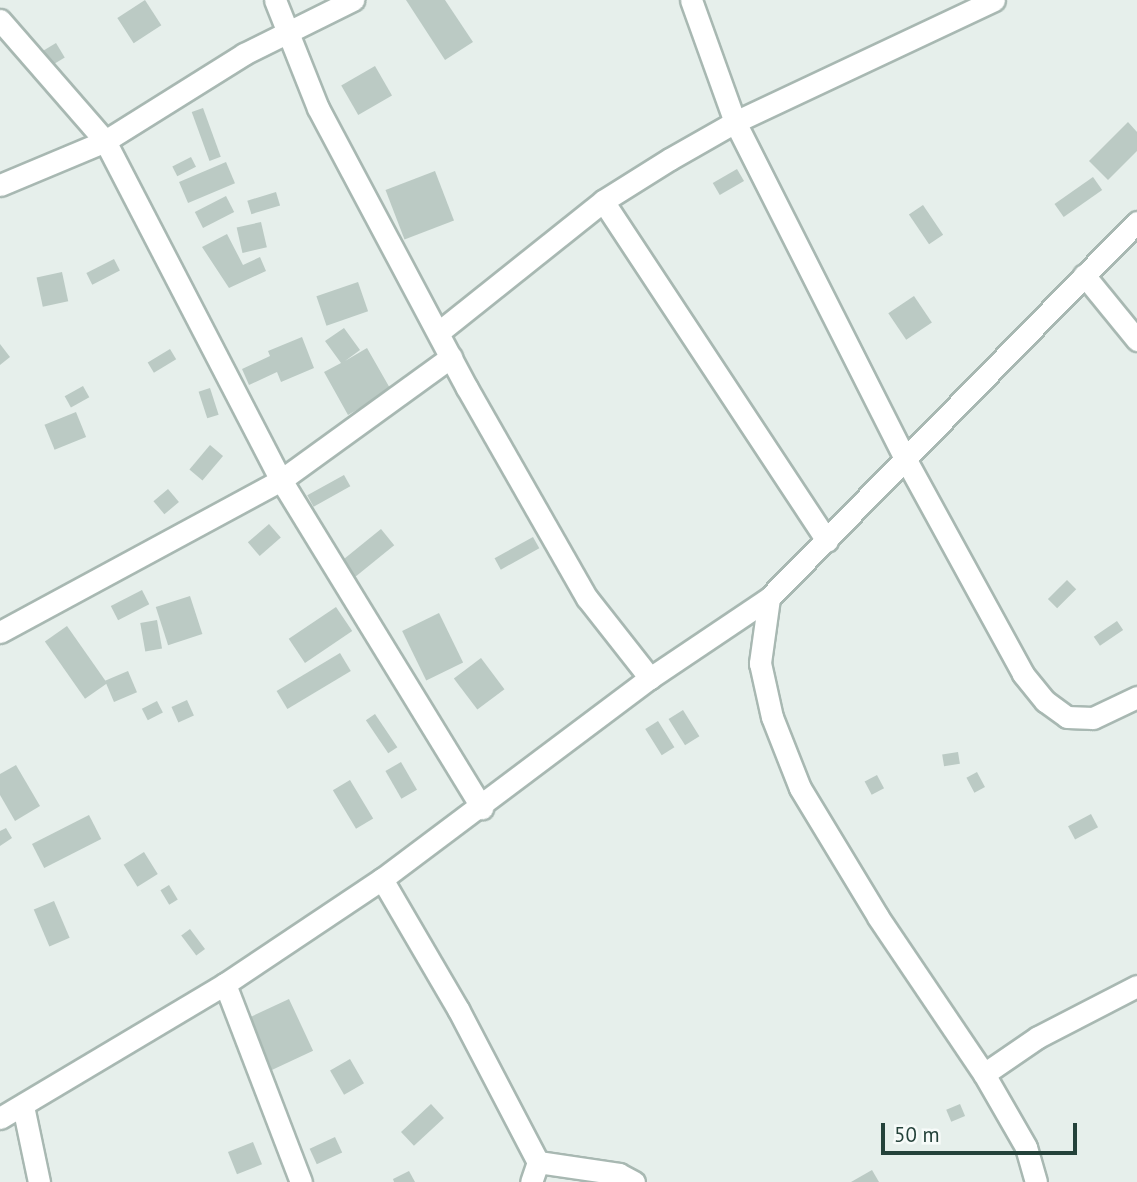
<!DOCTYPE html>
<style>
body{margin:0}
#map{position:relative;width:1137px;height:1182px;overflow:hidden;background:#e6efeb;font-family:"PT Sans",sans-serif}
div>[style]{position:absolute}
.building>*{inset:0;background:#bbcac4;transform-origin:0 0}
.roads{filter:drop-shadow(2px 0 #a8b8b2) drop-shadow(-2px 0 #a8b8b2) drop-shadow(0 2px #a8b8b2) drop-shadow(0 -2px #a8b8b2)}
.minor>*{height:21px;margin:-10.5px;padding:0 10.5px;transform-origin:10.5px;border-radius:10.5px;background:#fff}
span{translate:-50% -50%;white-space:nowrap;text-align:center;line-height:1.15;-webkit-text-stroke:5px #f7fbf9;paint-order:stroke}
.scale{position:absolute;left:881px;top:1123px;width:196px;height:32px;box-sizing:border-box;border:4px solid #24423a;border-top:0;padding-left:9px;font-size:21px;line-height:24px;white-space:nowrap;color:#24423a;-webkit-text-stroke:5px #f7fbf9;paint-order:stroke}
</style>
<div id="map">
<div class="building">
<div style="left:145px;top:0;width:30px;height:33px;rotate:57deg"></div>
<div style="clip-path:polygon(406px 0,445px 0,473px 42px,445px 60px)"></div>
<div style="left:56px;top:43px;width:17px;height:15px;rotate:59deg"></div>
<div style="left:375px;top:66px;width:34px;height:39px;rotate:60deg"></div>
<div style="left:203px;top:108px;width:52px;height:12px;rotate:70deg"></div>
<div style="clip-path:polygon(1128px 122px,1137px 132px,1137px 151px,1108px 180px,1089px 161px)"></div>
<div style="left:191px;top:157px;width:11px;height:21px;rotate:63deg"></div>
<div style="left:226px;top:162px;width:23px;height:51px;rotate:67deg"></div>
<div style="left:737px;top:169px;width:14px;height:28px;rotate:60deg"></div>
<div style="left:435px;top:171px;width:53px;height:53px;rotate:69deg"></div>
<div style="left:1093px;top:177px;width:16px;height:47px;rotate:55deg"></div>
<div style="left:276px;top:192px;width:14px;height:30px;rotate:73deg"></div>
<div style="left:226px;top:196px;width:18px;height:35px;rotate:63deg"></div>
<div style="left:923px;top:205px;width:36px;height:17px;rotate:56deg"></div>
<div style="left:261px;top:222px;width:26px;height:25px;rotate:77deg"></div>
<div style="clip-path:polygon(227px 234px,243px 265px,260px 257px,266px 271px,229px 288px,202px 247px)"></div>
<div style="left:114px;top:259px;width:13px;height:31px;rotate:63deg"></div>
<div style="left:62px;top:272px;width:30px;height:26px;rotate:78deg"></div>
<div style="left:358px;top:282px;width:31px;height:44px;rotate:71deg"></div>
<div style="left:914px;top:296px;width:32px;height:31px;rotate:56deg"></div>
<div style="clip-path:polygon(344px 328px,360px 350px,345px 361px,367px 348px,391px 390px,348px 415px,324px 372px,341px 363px,325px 341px)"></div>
<div style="clip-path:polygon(302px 337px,314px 368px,281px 382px,277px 372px,249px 385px,242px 369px,270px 356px,268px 351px)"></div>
<div style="clip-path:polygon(0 344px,10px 357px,0 365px)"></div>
<div style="left:170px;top:349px;width:12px;height:26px;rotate:59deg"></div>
<div style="left:83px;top:386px;width:13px;height:21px;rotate:61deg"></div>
<div style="left:210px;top:388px;width:28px;height:12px;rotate:72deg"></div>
<div style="left:76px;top:412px;width:27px;height:34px;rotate:68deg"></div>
<div style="left:210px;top:445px;width:17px;height:32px;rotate:40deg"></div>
<div style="left:344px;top:475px;width:13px;height:42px;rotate:61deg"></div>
<div style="left:168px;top:489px;width:17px;height:19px;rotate:50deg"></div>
<div style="left:269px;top:524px;width:18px;height:28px;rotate:49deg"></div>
<div style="left:381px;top:529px;width:21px;height:50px;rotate:51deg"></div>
<div style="left:533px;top:537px;width:13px;height:44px;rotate:61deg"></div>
<div style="left:1067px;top:580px;width:13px;height:27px;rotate:45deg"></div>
<div style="left:142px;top:590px;width:16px;height:35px;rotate:63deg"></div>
<div style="left:190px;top:596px;width:40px;height:36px;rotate:72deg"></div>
<div style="left:336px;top:607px;width:29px;height:57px;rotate:56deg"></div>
<div style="left:439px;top:613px;width:55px;height:41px;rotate:64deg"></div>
<div style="left:157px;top:620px;width:29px;height:17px;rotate:80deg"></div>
<div style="left:1117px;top:621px;width:11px;height:28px;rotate:56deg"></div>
<div style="left:67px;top:626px;width:70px;height:27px;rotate:55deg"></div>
<div style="left:340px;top:653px;width:21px;height:74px;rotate:59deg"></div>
<div style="left:481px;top:658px;width:39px;height:34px;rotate:53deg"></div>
<div style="left:128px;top:671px;width:23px;height:25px;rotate:67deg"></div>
<div style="left:187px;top:700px;width:17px;height:17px;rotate:66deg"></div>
<div style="left:157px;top:701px;width:13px;height:17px;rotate:63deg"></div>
<div style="left:683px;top:710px;width:31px;height:17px;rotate:58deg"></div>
<div style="left:375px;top:714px;width:40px;height:11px;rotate:56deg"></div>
<div style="left:658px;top:721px;width:31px;height:15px;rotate:58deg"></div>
<div style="left:958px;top:752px;width:12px;height:16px;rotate:81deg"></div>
<div style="left:401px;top:762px;width:32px;height:18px;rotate:60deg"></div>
<div style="clip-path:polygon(16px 765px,40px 806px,15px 821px,0 795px,0 774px)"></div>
<div style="left:977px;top:772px;width:17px;height:12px;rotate:62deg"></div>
<div style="left:877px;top:775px;width:15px;height:14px;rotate:62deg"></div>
<div style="left:350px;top:780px;width:45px;height:20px;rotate:59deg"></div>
<div style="left:1091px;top:814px;width:15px;height:26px;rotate:62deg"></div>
<div style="left:89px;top:815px;width:27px;height:64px;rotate:63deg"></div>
<div style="clip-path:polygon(6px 828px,12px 838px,0 846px,0 831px)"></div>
<div style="left:144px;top:852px;width:26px;height:24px;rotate:58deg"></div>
<div style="left:169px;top:885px;width:17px;height:10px;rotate:59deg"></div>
<div style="left:54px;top:901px;width:40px;height:22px;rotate:67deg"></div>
<div style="left:190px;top:929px;width:25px;height:11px;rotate:53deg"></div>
<div style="left:289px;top:999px;width:57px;height:52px;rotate:65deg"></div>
<div style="left:350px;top:1059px;width:28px;height:23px;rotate:60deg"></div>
<div style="left:431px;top:1104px;width:19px;height:41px;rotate:47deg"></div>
<div style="left:960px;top:1104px;width:13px;height:15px;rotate:67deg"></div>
<div style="left:335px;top:1137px;width:17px;height:28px;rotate:65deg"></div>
<div style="left:253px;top:1142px;width:24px;height:27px;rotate:68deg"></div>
<div style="clip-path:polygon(872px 1170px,879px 1182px,851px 1182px)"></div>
<div style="clip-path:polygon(409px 1171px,415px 1182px,394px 1182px,393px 1179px)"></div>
</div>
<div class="roads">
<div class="minor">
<div style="left:275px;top:0;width:116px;rotate:68.3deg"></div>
<div style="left:318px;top:108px;width:317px;rotate:62deg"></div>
<div style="left:467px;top:388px;width:242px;rotate:60.3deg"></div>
<div style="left:587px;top:598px;width:102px;rotate:51.8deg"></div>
<div style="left:691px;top:0;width:130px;rotate:70.2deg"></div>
<div style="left:735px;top:122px;width:379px;rotate:63.2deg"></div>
<div style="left:906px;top:460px;width:244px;rotate:61.3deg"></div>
<div style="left:1023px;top:674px;width:35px;rotate:51deg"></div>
<div style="left:1045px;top:701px;width:27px;rotate:36deg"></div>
<div style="left:1067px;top:717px;width:26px;rotate:2deg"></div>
<div style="left:1093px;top:718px;width:49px;rotate:-25.5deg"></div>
<div style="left:0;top:20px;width:160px;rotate:49deg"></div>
<div style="left:105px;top:141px;width:382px;rotate:62.6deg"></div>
<div style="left:281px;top:480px;width:385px;rotate:58.5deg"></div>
<div style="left:0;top:185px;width:114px;rotate:-22.7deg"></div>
<div style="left:105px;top:141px;width:164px;rotate:-32deg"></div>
<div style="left:244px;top:54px;width:122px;rotate:-26.4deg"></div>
<div style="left:603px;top:201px;width:407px;rotate:56.6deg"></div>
<div style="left:1084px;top:275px;width:84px;rotate:50.8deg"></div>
<div style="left:439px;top:332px;width:210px;rotate:-38.6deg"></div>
<div style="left:603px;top:201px;width:79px;rotate:-32.1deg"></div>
<div style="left:670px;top:159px;width:75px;rotate:-29.6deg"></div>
<div style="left:735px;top:122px;width:286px;rotate:-25.2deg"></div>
<div style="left:769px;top:598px;width:66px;rotate:97.9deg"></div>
<div style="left:760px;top:663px;width:55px;rotate:77.5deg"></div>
<div style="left:772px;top:717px;width:76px;rotate:68.5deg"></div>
<div style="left:800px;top:788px;width:151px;rotate:58.8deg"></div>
<div style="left:878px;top:917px;width:189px;rotate:56deg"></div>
<div style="left:0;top:632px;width:319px;rotate:-28.4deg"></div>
<div style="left:281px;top:480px;width:210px;rotate:-35.9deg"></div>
<div style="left:382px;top:879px;width:151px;rotate:59.7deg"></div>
<div style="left:458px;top:1009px;width:173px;rotate:62.4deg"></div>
<div style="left:538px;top:1162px;width:21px;rotate:109deg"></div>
<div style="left:225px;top:984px;width:212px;rotate:69deg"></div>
<div style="left:23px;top:1106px;width:78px;rotate:78.1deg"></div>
<div style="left:0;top:1118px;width:262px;rotate:-30.8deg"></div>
<div style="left:225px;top:984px;width:189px;rotate:-33.8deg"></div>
<div style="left:382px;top:879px;width:335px;rotate:-36.9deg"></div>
<div style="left:650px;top:678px;width:143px;rotate:-33.9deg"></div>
<div style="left:769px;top:598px;width:526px;rotate:-45.62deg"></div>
<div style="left:538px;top:1162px;width:82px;rotate:8.4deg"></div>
<div style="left:619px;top:1174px;width:17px;rotate:28deg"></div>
<div style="left:1036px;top:1182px;width:36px;rotate:-106deg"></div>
<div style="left:1026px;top:1147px;width:84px;rotate:-119.9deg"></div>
<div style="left:984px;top:1074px;width:65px;rotate:-34.4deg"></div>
<div style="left:1038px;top:1037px;width:111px;rotate:-27.3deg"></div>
</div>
</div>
<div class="scale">50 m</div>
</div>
